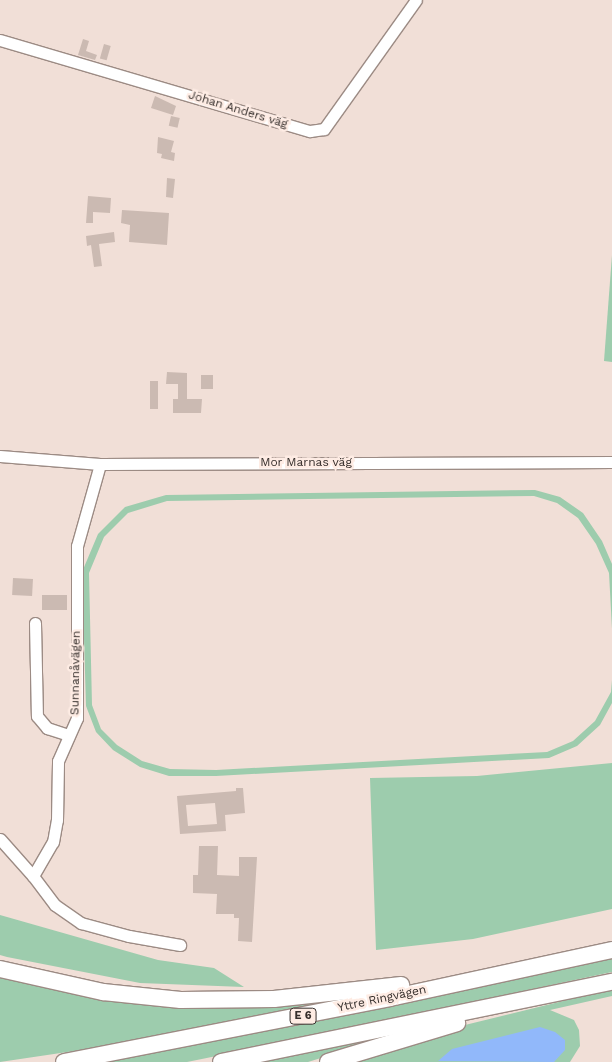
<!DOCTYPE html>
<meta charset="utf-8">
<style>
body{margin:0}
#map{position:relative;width:612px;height:1062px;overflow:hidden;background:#f1dfd7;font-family:"Work Sans",sans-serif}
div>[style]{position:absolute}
.green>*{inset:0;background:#9dccad}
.water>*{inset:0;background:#91b8fa}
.building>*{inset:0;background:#cbbab2;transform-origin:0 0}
.roads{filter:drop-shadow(1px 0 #9c8b84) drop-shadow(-1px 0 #9c8b84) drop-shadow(0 1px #9c8b84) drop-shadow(0 -1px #9c8b84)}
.minor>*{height:11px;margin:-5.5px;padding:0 5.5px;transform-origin:5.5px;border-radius:5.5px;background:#fff}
.highway>*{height:16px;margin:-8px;padding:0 8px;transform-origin:8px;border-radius:8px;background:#fff}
span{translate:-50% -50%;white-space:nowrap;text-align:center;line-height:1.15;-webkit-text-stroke:5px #feece4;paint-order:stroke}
.shield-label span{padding:1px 4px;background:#feece4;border:1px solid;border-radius:4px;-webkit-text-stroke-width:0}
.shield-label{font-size:11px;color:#362f2c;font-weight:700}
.street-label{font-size:12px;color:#362f2c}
</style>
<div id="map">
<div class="green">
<div style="clip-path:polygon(612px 255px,612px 362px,604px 361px)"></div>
<div style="clip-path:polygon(535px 490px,560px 497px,583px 513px,602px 541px,612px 564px,612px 629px,609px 573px,596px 544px,578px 518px,557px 503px,534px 496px,167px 501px,128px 513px,104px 537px,89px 573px,92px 705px,101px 729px,117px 745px,142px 761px,170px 769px,216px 770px,547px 752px,573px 741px,595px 721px,611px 692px,612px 680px,612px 703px,600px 725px,577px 746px,549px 758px,216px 776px,169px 776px,140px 767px,113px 750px,96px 732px,86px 706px,82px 572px,98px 534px,125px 507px,166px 495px)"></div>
<div style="clip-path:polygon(612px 763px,612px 909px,473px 939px,376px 950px,370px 778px,477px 776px)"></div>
<div style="clip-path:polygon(0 915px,158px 960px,214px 968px,244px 987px,140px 983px,7px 957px,0 955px)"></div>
<div style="clip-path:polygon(612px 956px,612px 972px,305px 1038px,187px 1062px,100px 1062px)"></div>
<div style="clip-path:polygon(0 976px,69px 991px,345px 999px,101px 1047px,0 1062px)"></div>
<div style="clip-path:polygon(612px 989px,612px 996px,550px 1010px,574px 1020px,579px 1030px,580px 1046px,570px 1062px,347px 1062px,416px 1037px)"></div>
<div style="clip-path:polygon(401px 1033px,308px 1062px,263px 1062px,317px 1051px)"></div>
</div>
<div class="water">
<div style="clip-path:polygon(540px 1027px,555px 1032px,565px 1040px,565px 1050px,554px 1062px,438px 1061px,452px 1049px)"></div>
</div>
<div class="building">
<div style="clip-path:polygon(83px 39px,89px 41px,86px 51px,97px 55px,95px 60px,78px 55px)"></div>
<div style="left:104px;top:44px;width:7px;height:15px;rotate:16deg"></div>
<div style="clip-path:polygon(155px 96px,176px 106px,173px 115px,151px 108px)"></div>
<div style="left:171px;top:116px;width:9px;height:10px;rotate:13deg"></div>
<div style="clip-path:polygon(158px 137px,174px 141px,171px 152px,175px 153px,174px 161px,161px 158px,162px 154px,157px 153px)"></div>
<div style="clip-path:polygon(167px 178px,175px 179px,173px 198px,166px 197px)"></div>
<div style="clip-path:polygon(88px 196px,111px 198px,110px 213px,93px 212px,93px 223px,86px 223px)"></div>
<div style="clip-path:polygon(122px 210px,169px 213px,167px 245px,129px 242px,130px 225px,121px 223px)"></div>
<div style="clip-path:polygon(114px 232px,115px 242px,99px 244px,102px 266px,94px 267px,91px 245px,87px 246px,86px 236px)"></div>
<div style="clip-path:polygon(167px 372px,187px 373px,187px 399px,202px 399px,201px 413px,173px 413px,173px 399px,178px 399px,178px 384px,166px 384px)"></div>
<div style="left:201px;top:375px;width:12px;height:14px"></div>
<div style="left:150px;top:381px;width:8px;height:28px"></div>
<div style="left:13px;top:578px;width:20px;height:17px;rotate:3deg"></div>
<div style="left:42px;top:595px;width:25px;height:15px"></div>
<div style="clip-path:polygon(evenodd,236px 788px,243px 788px,245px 813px,225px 815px,226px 831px,180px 834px,177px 796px,236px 791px,236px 788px,215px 803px,217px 824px,188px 826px,186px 805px,215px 803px)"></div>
<div style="clip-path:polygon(199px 846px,218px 846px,217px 875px,239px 876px,239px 857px,257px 857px,252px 942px,238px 941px,239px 918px,234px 918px,234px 914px,216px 914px,217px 894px,193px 893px,193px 875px,198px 875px)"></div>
</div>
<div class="roads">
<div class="minor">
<div style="left:0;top:40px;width:323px;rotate:16.4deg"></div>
<div style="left:310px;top:131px;width:14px;rotate:-8deg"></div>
<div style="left:324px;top:129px;width:158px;rotate:-54.5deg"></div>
<div style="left:0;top:456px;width:100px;rotate:4.6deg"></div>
<div style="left:100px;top:464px;width:512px;rotate:-0.22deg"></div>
<div style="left:35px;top:623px;width:93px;rotate:88.8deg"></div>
<div style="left:37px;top:716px;width:16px;rotate:50deg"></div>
<div style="left:47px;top:728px;width:23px;rotate:18deg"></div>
<div style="left:0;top:839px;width:50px;rotate:48.3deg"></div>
<div style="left:33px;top:876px;width:39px;rotate:-60deg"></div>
<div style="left:53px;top:842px;width:22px;rotate:-80deg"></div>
<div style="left:57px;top:820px;width:59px;rotate:-89deg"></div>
<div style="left:58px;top:761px;width:47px;rotate:-66.2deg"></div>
<div style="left:77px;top:718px;width:172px;rotate:-90deg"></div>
<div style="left:77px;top:546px;width:85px;rotate:-74.3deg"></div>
<div style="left:33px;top:876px;width:36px;rotate:53deg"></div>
<div style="left:55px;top:905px;width:32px;rotate:35deg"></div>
<div style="left:81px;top:923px;width:50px;rotate:15.2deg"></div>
<div style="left:129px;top:936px;width:52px;rotate:10deg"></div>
</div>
<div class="highway">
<div style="left:0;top:969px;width:106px;rotate:12.6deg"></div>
<div style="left:103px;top:992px;width:78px;rotate:5.9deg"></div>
<div style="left:181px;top:1000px;width:93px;rotate:-0.6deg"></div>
<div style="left:274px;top:999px;width:128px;rotate:-6.3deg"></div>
<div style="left:64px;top:1062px;width:332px;rotate:-11.1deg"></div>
<div style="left:390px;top:998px;width:227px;rotate:-12.2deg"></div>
<div style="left:221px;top:1062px;width:399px;rotate:-11.6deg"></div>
<div style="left:328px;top:1062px;width:135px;rotate:-16.8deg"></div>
</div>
</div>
<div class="shield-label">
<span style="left:303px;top:1016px">E 6</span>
</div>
<div class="street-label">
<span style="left:238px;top:110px;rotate:17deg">Johan Anders väg</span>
<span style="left:306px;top:463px">Mor Marnas väg</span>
<span style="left:76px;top:673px;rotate:-89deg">Sunnanåvägen</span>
<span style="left:382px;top:999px;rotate:-12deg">Yttre Ringvägen</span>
</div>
</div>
